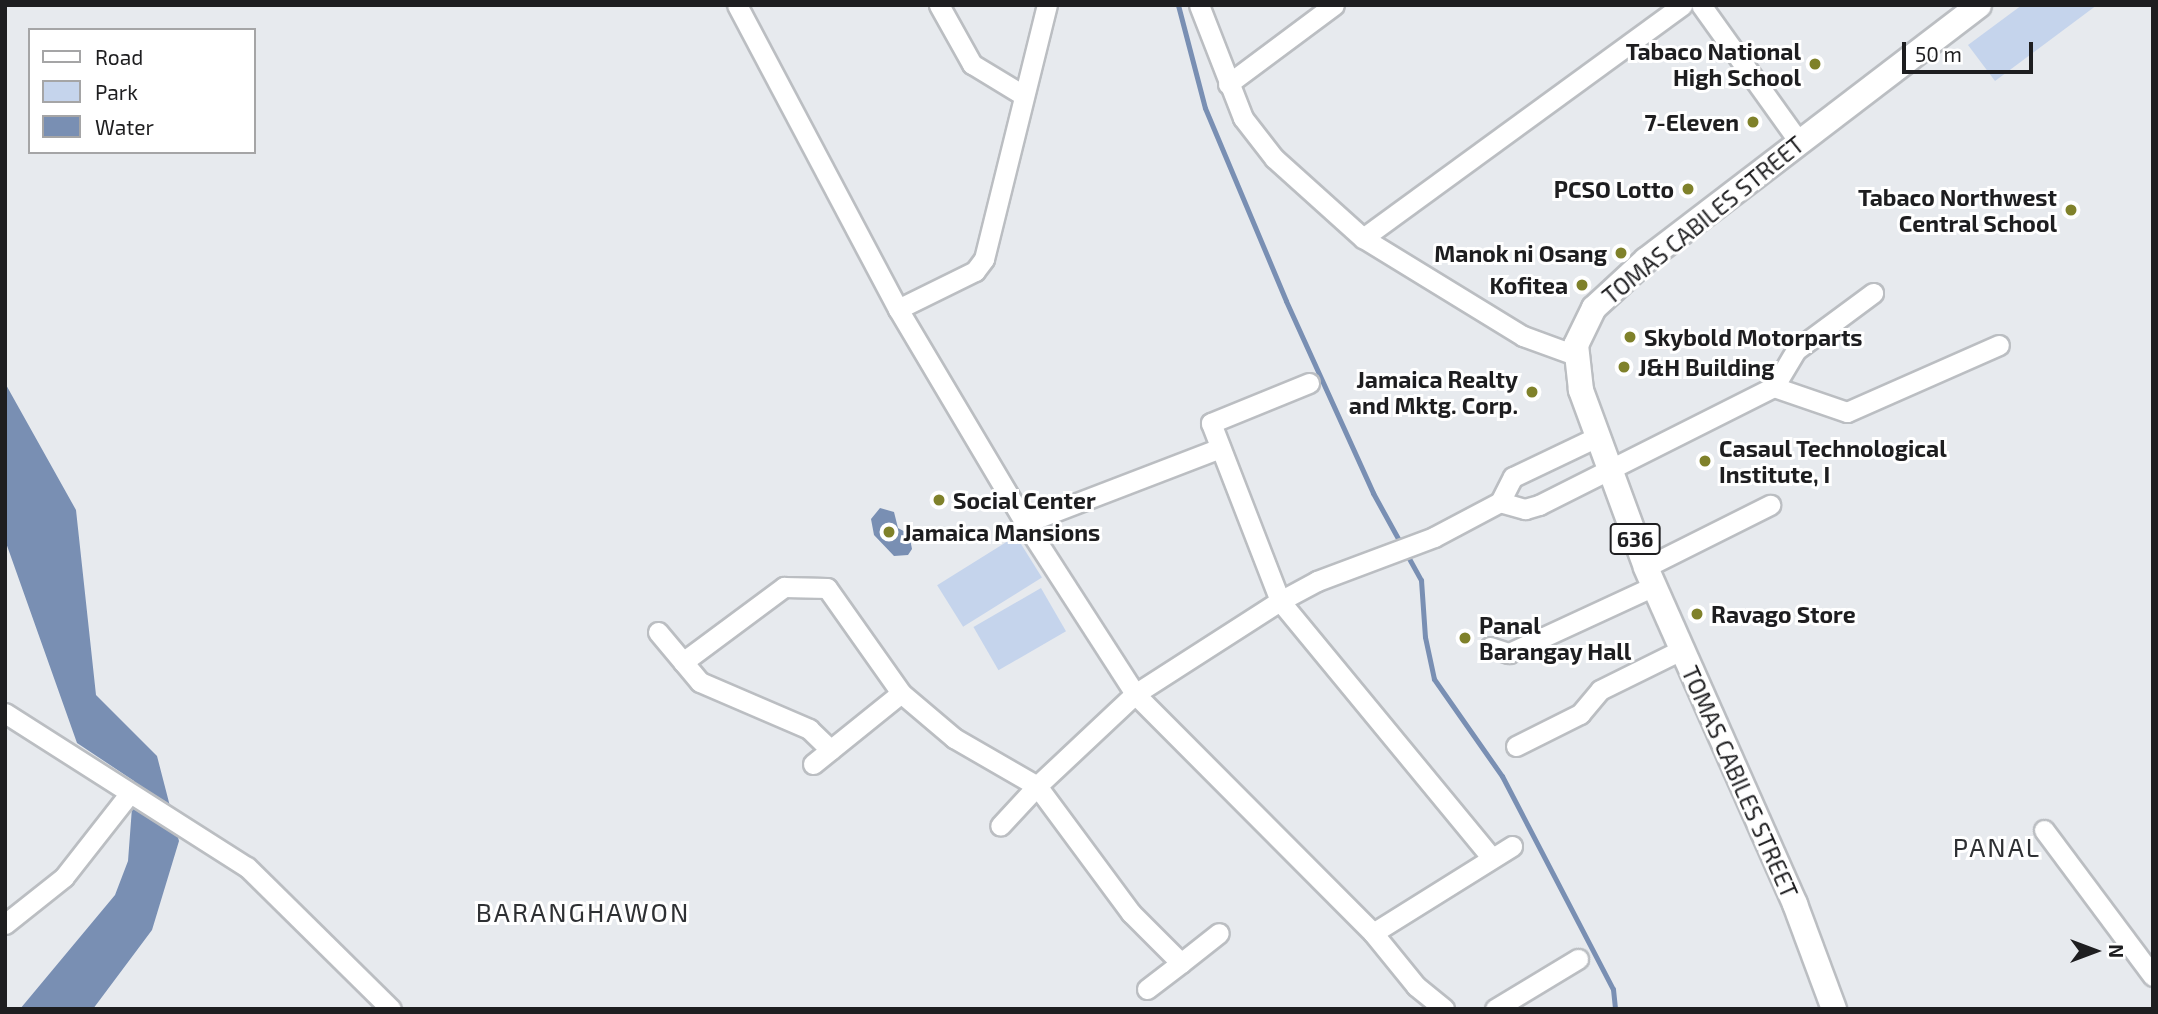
<!DOCTYPE html>
<style>
body{margin:0}
#map{position:relative;width:2158px;height:1014px;overflow:hidden;background:#e7eaee;font-family:"Exo 2",sans-serif}
div>[style]{position:absolute}
.green>*{inset:0;background:#c5d4ec;transform-origin:0 0}
.water>*{inset:0;background:#798fb3}
.stream>*{height:5px;margin:-2.5px;padding:0 2.5px;transform-origin:2.5px;border-radius:2.5px;background:#798fb3}
.roads{filter:drop-shadow(2px 0 #bbbec2) drop-shadow(-2px 0 #bbbec2) drop-shadow(0 2px #bbbec2) drop-shadow(0 -2px #bbbec2)}
.minor>*{height:19px;margin:-9.5px;padding:0 9.5px;transform-origin:9.5px;border-radius:9.5px;background:#fff}
.major>*{height:24px;margin:-12px;padding:0 12px;transform-origin:12px;border-radius:12px;background:#fff}
.dots>*{width:19px;height:19px;translate:-50% -50%;box-sizing:border-box;border:4px solid #fff;border-radius:50%}
span{translate:-50% -50%;white-space:nowrap;text-align:center;line-height:1.15;-webkit-text-stroke:6px #fff;paint-order:stroke}
.shield-label span{padding:2px 5px;background:#fff;border:2px solid;border-radius:5px;-webkit-text-stroke-width:0}
.shield-label{font-size:21px;color:#1e1e20;font-weight:700}
.poi-label{font-size:23px;color:#1e1e20;font-weight:700}
.right{translate:-100% -50%;text-align:right}
.left{translate:0 -50%;text-align:left}
.street-label{font-size:23px;color:#1e1e20}
.quarter-label{font-size:26px;color:#2e3033;letter-spacing:2px}
.frame{position:absolute;inset:0;border:7px solid #1e1e20;pointer-events:none}
.legend{position:absolute;left:28px;top:28px;width:228px;height:126px;box-sizing:border-box;background:#fff;border:2px solid #a5a5a6;margin:0;padding:9px 12px;list-style:none;font-size:21px;color:#1e1e20}
.legend li{display:flex;align-items:center;gap:14px;height:35px}
.legend b{width:35px;border:2px solid #a5a5a6}
.north{position:absolute;left:2060px;top:916px;width:70px;height:70px;-webkit-text-stroke:5px #fff;paint-order:stroke;rotate:90deg;font-size:19px;font-weight:700;line-height:28px;text-align:center;color:#1e1e20}
.north::after{content:'';display:block;margin:auto;width:24px;height:32px;background:#1e1e20;clip-path:polygon(50% 0,100% 100%,50% 72%,0 100%)}
.scale{position:absolute;left:1902px;top:42px;width:131px;height:32px;box-sizing:border-box;border:4px solid #1e1e20;border-top:0;padding-left:9px;font-size:21px;line-height:24px;white-space:nowrap;color:#1e1e20;-webkit-text-stroke:5px #fff;paint-order:stroke}
</style>
<div id="map">
<div class="green">
<div style="clip-path:polygon(2022px 5px,2097px 5px,1995px 81px,1968px 45px)"></div>
<div style="left:1016px;top:536px;width:49px;height:93px;rotate:58deg"></div>
<div style="left:1041px;top:588px;width:50px;height:78px;rotate:60deg"></div>
</div>
<div class="water">
<div style="clip-path:polygon(5px 383px,76px 510px,96px 695px,157px 756px,179px 841px,152px 930px,93px 1009px,20px 1009px,115px 895px,128px 861px,134px 781px,77px 743px,5px 540px)"></div>
<div style="clip-path:polygon(880px 508px,894px 512px,898px 528px,909px 534px,912px 549px,908px 555px,894px 556px,874px 535px,871px 519px)"></div>
</div>
<div class="stream">
<div style="left:1178px;top:5px;width:106px;rotate:75.3deg"></div>
<div style="left:1205px;top:108px;width:209px;rotate:67.2deg"></div>
<div style="left:1286px;top:301px;width:211px;rotate:65.6deg"></div>
<div style="left:1373px;top:493px;width:58px;rotate:61.2deg"></div>
<div style="left:1406px;top:553px;width:31px;rotate:61deg"></div>
<div style="left:1421px;top:580px;width:57px;rotate:86deg"></div>
<div style="left:1425px;top:637px;width:43px;rotate:77.9deg"></div>
<div style="left:1434px;top:679px;width:118px;rotate:55deg"></div>
<div style="left:1502px;top:776px;width:240px;rotate:62.5deg"></div>
<div style="left:1613px;top:989px;width:20px;rotate:84deg"></div>
</div>
<div class="roads">
<div class="minor">
<div style="left:737px;top:5px;width:344px;rotate:62.1deg"></div>
<div style="left:898px;top:309px;width:249px;rotate:59.3deg"></div>
<div style="left:1025px;top:523px;width:203px;rotate:57.2deg"></div>
<div style="left:1135px;top:694px;width:337px;rotate:45.1deg"></div>
<div style="left:1373px;top:933px;width:68px;rotate:50.9deg"></div>
<div style="left:1416px;top:986px;width:36px;rotate:39deg"></div>
<div style="left:939px;top:5px;width:68px;rotate:60.8deg"></div>
<div style="left:972px;top:64px;width:60px;rotate:31.3deg"></div>
<div style="left:1199px;top:5px;width:121px;rotate:68.7deg"></div>
<div style="left:1243px;top:118px;width:51px;rotate:52.2deg"></div>
<div style="left:1274px;top:158px;width:120px;rotate:42deg"></div>
<div style="left:1363px;top:238px;width:188px;rotate:31.5deg"></div>
<div style="left:1523px;top:336px;width:55px;rotate:20.1deg"></div>
<div style="left:1701px;top:5px;width:168px;rotate:54.4deg"></div>
<div style="left:1228px;top:84px;width:132px;rotate:-36.7deg"></div>
<div style="left:1363px;top:238px;width:395px;rotate:-36.1deg"></div>
<div style="left:898px;top:309px;width:86px;rotate:-26.3deg"></div>
<div style="left:975px;top:271px;width:15px;rotate:-53deg"></div>
<div style="left:984px;top:259px;width:262px;rotate:-76.1deg"></div>
<div style="left:1309px;top:383px;width:106px;rotate:157.8deg"></div>
<div style="left:1211px;top:423px;width:191px;rotate:68.8deg"></div>
<div style="left:1280px;top:601px;width:333px;rotate:50.5deg"></div>
<div style="left:1774px;top:387px;width:77px;rotate:18.9deg"></div>
<div style="left:1847px;top:412px;width:166px;rotate:-23.8deg"></div>
<div style="left:1500px;top:502px;width:26px;rotate:16deg"></div>
<div style="left:1525px;top:509px;width:15px;rotate:-16deg"></div>
<div style="left:1539px;top:505px;width:263px;rotate:-26.7deg"></div>
<div style="left:1774px;top:387px;width:43px;rotate:-59.3deg"></div>
<div style="left:1796px;top:350px;width:96px;rotate:-36.5deg"></div>
<div style="left:1025px;top:523px;width:209px;rotate:-21deg"></div>
<div style="left:1646px;top:567px;width:139px;rotate:-26.6deg"></div>
<div style="left:658px;top:632px;width:65px;rotate:50deg"></div>
<div style="left:700px;top:682px;width:119px;rotate:23.3deg"></div>
<div style="left:809px;top:729px;width:30px;rotate:44deg"></div>
<div style="left:1490px;top:647px;width:20px;rotate:18deg"></div>
<div style="left:1509px;top:653px;width:160px;rotate:-24.8deg"></div>
<div style="left:683px;top:662px;width:126px;rotate:-36.6deg"></div>
<div style="left:784px;top:587px;width:43px;rotate:1.3deg"></div>
<div style="left:827px;top:588px;width:128px;rotate:54.8deg"></div>
<div style="left:5px;top:713px;width:287px;rotate:32.5deg"></div>
<div style="left:247px;top:867px;width:202px;rotate:44.6deg"></div>
<div style="left:1516px;top:746px;width:72px;rotate:-26.6deg"></div>
<div style="left:1580px;top:714px;width:31px;rotate:-50deg"></div>
<div style="left:1600px;top:690px;width:90px;rotate:-26.3deg"></div>
<div style="left:813px;top:764px;width:113px;rotate:-38.9deg"></div>
<div style="left:901px;top:693px;width:70px;rotate:40.3deg"></div>
<div style="left:954px;top:738px;width:96px;rotate:30deg"></div>
<div style="left:1037px;top:786px;width:54px;rotate:132.8deg"></div>
<div style="left:2044px;top:830px;width:182px;rotate:53.3deg"></div>
<div style="left:5px;top:924px;width:75px;rotate:-38.5deg"></div>
<div style="left:64px;top:877px;width:105px;rotate:-51.9deg"></div>
<div style="left:1373px;top:933px;width:164px;rotate:-32deg"></div>
<div style="left:1181px;top:963px;width:48px;rotate:-38.3deg"></div>
<div style="left:1147px;top:989px;width:43px;rotate:-37.4deg"></div>
<div style="left:1181px;top:963px;width:71px;rotate:-135deg"></div>
<div style="left:1131px;top:913px;width:158px;rotate:-126.5deg"></div>
<div style="left:1037px;top:786px;width:134px;rotate:-43.2deg"></div>
<div style="left:1135px;top:694px;width:172px;rotate:-32.7deg"></div>
<div style="left:1280px;top:601px;width:42px;rotate:-28.4deg"></div>
<div style="left:1317px;top:581px;width:125px;rotate:-20.6deg"></div>
<div style="left:1434px;top:537px;width:75px;rotate:-27.9deg"></div>
<div style="left:1500px;top:502px;width:28px;rotate:-63deg"></div>
<div style="left:1513px;top:477px;width:93px;rotate:-25.5deg"></div>
<div style="left:1495px;top:1009px;width:97px;rotate:-31.1deg"></div>
</div>
<div class="major">
<div style="left:1834px;top:1009px;width:112px;rotate:-110.4deg"></div>
<div style="left:1795px;top:904px;width:368px;rotate:-113.9deg"></div>
<div style="left:1646px;top:567px;width:189px;rotate:-110.2deg"></div>
<div style="left:1581px;top:390px;width:45px;rotate:-96.3deg"></div>
<div style="left:1576px;top:345px;width:41px;rotate:-64.1deg"></div>
<div style="left:1594px;top:308px;width:71px;rotate:-42.7deg"></div>
<div style="left:1646px;top:260px;width:419px;rotate:-37.4deg"></div>
</div>
</div>
<div class="dots">
<div style="left:1815px;top:64px;background:#7f812a"></div>
<div style="left:1753px;top:122px;background:#7f812a"></div>
<div style="left:1688px;top:189px;background:#7f812a"></div>
<div style="left:2071px;top:210px;background:#7f812a"></div>
<div style="left:1621px;top:253px;background:#7f812a"></div>
<div style="left:1582px;top:285px;background:#7f812a"></div>
<div style="left:1630px;top:337px;background:#7f812a"></div>
<div style="left:1624px;top:367px;background:#7f812a"></div>
<div style="left:1532px;top:392px;background:#7f812a"></div>
<div style="left:1705px;top:461px;background:#7f812a"></div>
<div style="left:939px;top:500px;background:#7f812a"></div>
<div style="left:889px;top:532px;background:#7f812a"></div>
<div style="left:1697px;top:614px;background:#7f812a"></div>
<div style="left:1465px;top:638px;background:#7f812a"></div>
</div>
<div class="shield-label">
<span style="left:1635px;top:539px">636</span>
</div>
<div class="poi-label">
<span class="right" style="left:1801px;top:64px">Tabaco National<br>High School</span>
<span class="right" style="left:1739px;top:122px">7-Eleven</span>
<span class="right" style="left:1674px;top:189px">PCSO Lotto</span>
<span class="right" style="left:2057px;top:210px">Tabaco Northwest<br>Central School</span>
<span class="right" style="left:1607px;top:253px">Manok ni Osang</span>
<span class="right" style="left:1568px;top:285px">Kofitea</span>
<span class="left" style="left:1644px;top:337px">Skybold Motorparts</span>
<span class="left" style="left:1638px;top:367px">J&amp;H Building</span>
<span class="right" style="left:1518px;top:392px">Jamaica Realty<br>and Mktg. Corp.</span>
<span class="left" style="left:1719px;top:461px">Casaul Technological<br>Institute, I</span>
<span class="left" style="left:953px;top:500px">Social Center</span>
<span class="left" style="left:903px;top:532px">Jamaica Mansions</span>
<span class="left" style="left:1711px;top:614px">Ravago Store</span>
<span class="left" style="left:1479px;top:638px">Panal<br>Barangay Hall</span>
</div>
<div class="street-label">
<span style="left:1703px;top:220px;rotate:-39deg">TOMAS CABILES STREET</span>
<span style="left:1740px;top:782px;rotate:66deg">TOMAS CABILES STREET</span>
</div>
<div class="quarter-label">
<span style="left:1997px;top:847px">PANAL</span>
<span style="left:583px;top:912px">BARANGHAWON</span>
</div>
<div class="frame"></div>
<ul class="legend">
<li><b style="height:9px;background:#fff"></b>Road</li>
<li><b style="height:19px;background:#c5d4ec"></b>Park</li>
<li><b style="height:19px;background:#798fb3"></b>Water</li>
</ul>
<div class="north">N</div>
<div class="scale">50 m</div>
</div>
